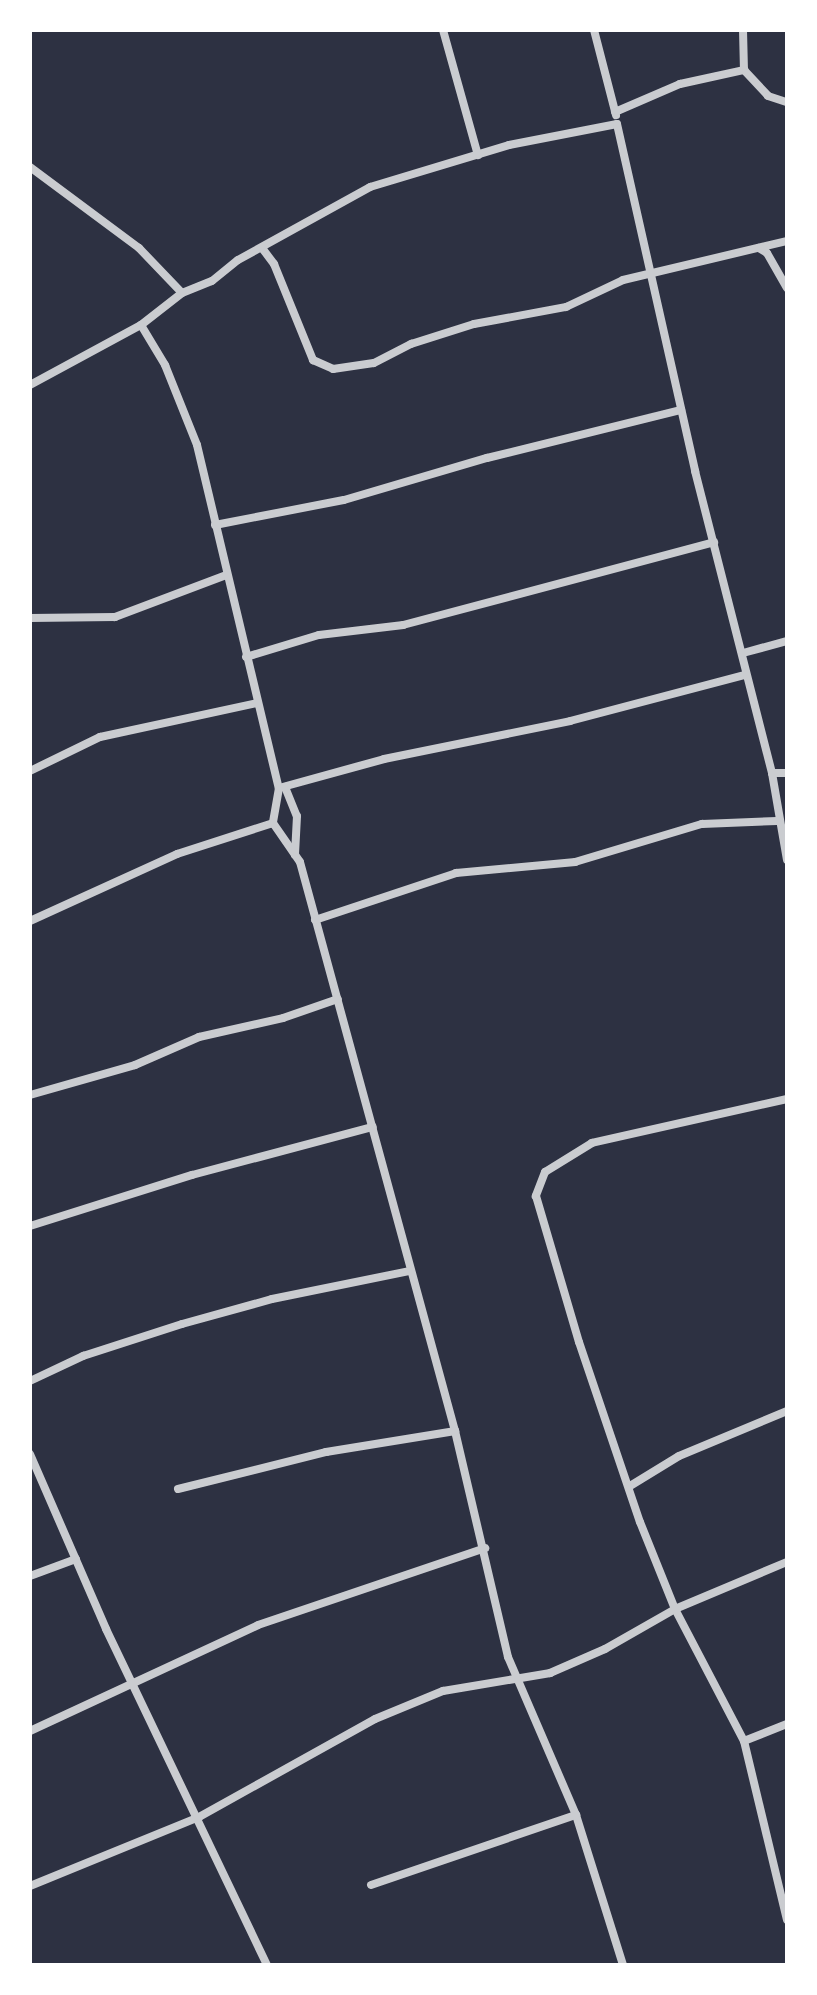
<!DOCTYPE html>
<style>
body{margin:0}
#map{position:relative;width:817px;height:1995px;overflow:hidden;background:#2d3142;font-family:"IBM Plex Sans",sans-serif}
div>[style]{position:absolute}
.minor>*{height:8px;margin:-4px;padding:0 4px;transform-origin:4px;border-radius:4px;background:#caccd0}
span{translate:-50% -50%;white-space:nowrap;text-align:center;line-height:1.15;-webkit-text-stroke:8px #fff;paint-order:stroke}
.frame{position:absolute;inset:0;border:32px solid #fff;pointer-events:none}
</style>
<div id="map">
<div class="minor">
<div style="left:443px;top:30px;width:130px;rotate:74.4deg"></div>
<div style="left:594px;top:30px;width:88px;rotate:75.5deg"></div>
<div style="left:743px;top:30px;width:40px;rotate:88.6deg"></div>
<div style="left:615px;top:112px;width:71px;rotate:-23.3deg"></div>
<div style="left:680px;top:84px;width:66px;rotate:-12.3deg"></div>
<div style="left:744px;top:70px;width:35px;rotate:47deg"></div>
<div style="left:768px;top:96px;width:20px;rotate:18deg"></div>
<div style="left:30px;top:167px;width:136px;rotate:36.6deg"></div>
<div style="left:139px;top:248px;width:62px;rotate:46.3deg"></div>
<div style="left:262px;top:248px;width:20px;rotate:53deg"></div>
<div style="left:274px;top:264px;width:104px;rotate:67.9deg"></div>
<div style="left:313px;top:360px;width:22px;rotate:24deg"></div>
<div style="left:333px;top:369px;width:41px;rotate:-8.3deg"></div>
<div style="left:374px;top:363px;width:42px;rotate:-27.2deg"></div>
<div style="left:411px;top:344px;width:66px;rotate:-17.6deg"></div>
<div style="left:474px;top:324px;width:94px;rotate:-10.5deg"></div>
<div style="left:566px;top:307px;width:63px;rotate:-25.3deg"></div>
<div style="left:623px;top:280px;width:169px;rotate:-13.4deg"></div>
<div style="left:759px;top:248px;width:9px;rotate:32deg"></div>
<div style="left:767px;top:253px;width:40px;rotate:60.3deg"></div>
<div style="left:141px;top:325px;width:47px;rotate:59deg"></div>
<div style="left:165px;top:365px;width:86px;rotate:68.2deg"></div>
<div style="left:197px;top:445px;width:353px;rotate:76.6deg"></div>
<div style="left:279px;top:788px;width:36px;rotate:100deg"></div>
<div style="left:273px;top:823px;width:47px;rotate:55.3deg"></div>
<div style="left:300px;top:862px;width:590px;rotate:74.76deg"></div>
<div style="left:455px;top:1431px;width:232px;rotate:76.8deg"></div>
<div style="left:508px;top:1657px;width:172px;rotate:66.7deg"></div>
<div style="left:576px;top:1815px;width:157px;rotate:72.6deg"></div>
<div style="left:30px;top:385px;width:126px;rotate:-28.4deg"></div>
<div style="left:141px;top:325px;width:52px;rotate:-38deg"></div>
<div style="left:182px;top:293px;width:32px;rotate:-22deg"></div>
<div style="left:212px;top:281px;width:33px;rotate:-39deg"></div>
<div style="left:238px;top:260px;width:151px;rotate:-28.9deg"></div>
<div style="left:370px;top:187px;width:145px;rotate:-16.8deg"></div>
<div style="left:509px;top:145px;width:110px;rotate:-11deg"></div>
<div style="left:617px;top:124px;width:356px;rotate:77.3deg"></div>
<div style="left:695px;top:471px;width:312px;rotate:75.7deg"></div>
<div style="left:772px;top:773px;width:88px;rotate:80.2deg"></div>
<div style="left:215px;top:525px;width:131px;rotate:-11deg"></div>
<div style="left:344px;top:500px;width:149px;rotate:-16.4deg"></div>
<div style="left:487px;top:458px;width:200px;rotate:-13.9deg"></div>
<div style="left:30px;top:618px;width:85px;rotate:-0.7deg"></div>
<div style="left:115px;top:617px;width:119px;rotate:-20.7deg"></div>
<div style="left:743px;top:653px;width:46px;rotate:-15.3deg"></div>
<div style="left:246px;top:657px;width:76px;rotate:-16.8deg"></div>
<div style="left:319px;top:635px;width:85px;rotate:-6.8deg"></div>
<div style="left:403px;top:625px;width:322px;rotate:-14.9deg"></div>
<div style="left:30px;top:771px;width:78px;rotate:-25.9deg"></div>
<div style="left:100px;top:737px;width:161px;rotate:-12.2deg"></div>
<div style="left:772px;top:773px;width:15px"></div>
<div style="left:285px;top:787px;width:31px;rotate:68deg"></div>
<div style="left:297px;top:816px;width:39px;rotate:93deg"></div>
<div style="left:279px;top:788px;width:109px;rotate:-15.4deg"></div>
<div style="left:384px;top:759px;width:190px;rotate:-11.5deg"></div>
<div style="left:570px;top:721px;width:180px;rotate:-14.8deg"></div>
<div style="left:315px;top:920px;width:149px;rotate:-18.4deg"></div>
<div style="left:456px;top:873px;width:120px;rotate:-5.3deg"></div>
<div style="left:575px;top:862px;width:133px;rotate:-16.7deg"></div>
<div style="left:702px;top:824px;width:75px;rotate:-2.3deg"></div>
<div style="left:30px;top:921px;width:162px;rotate:-24.5deg"></div>
<div style="left:177px;top:854px;width:101px;rotate:-17.9deg"></div>
<div style="left:30px;top:1095px;width:109px;rotate:-15.9deg"></div>
<div style="left:135px;top:1065px;width:70px;rotate:-23.6deg"></div>
<div style="left:199px;top:1037px;width:86px;rotate:-12.7deg"></div>
<div style="left:283px;top:1018px;width:58px;rotate:-19.1deg"></div>
<div style="left:787px;top:1099px;width:200px;rotate:167.3deg"></div>
<div style="left:592px;top:1143px;width:55px;rotate:148.3deg"></div>
<div style="left:545px;top:1172px;width:26px;rotate:111deg"></div>
<div style="left:536px;top:1196px;width:152px;rotate:73.6deg"></div>
<div style="left:579px;top:1342px;width:190px;rotate:71.3deg"></div>
<div style="left:640px;top:1522px;width:94px;rotate:68.1deg"></div>
<div style="left:675px;top:1609px;width:149px;rotate:62.4deg"></div>
<div style="left:744px;top:1741px;width:184px;rotate:76.5deg"></div>
<div style="left:30px;top:1226px;width:170px;rotate:-17.5deg"></div>
<div style="left:192px;top:1175px;width:187px;rotate:-14.9deg"></div>
<div style="left:30px;top:1381px;width:59px;rotate:-25.3deg"></div>
<div style="left:83px;top:1356px;width:104px;rotate:-17.9deg"></div>
<div style="left:182px;top:1324px;width:93px;rotate:-15.5deg"></div>
<div style="left:272px;top:1299px;width:141px;rotate:-11.5deg"></div>
<div style="left:30px;top:1454px;width:191px;rotate:66.5deg"></div>
<div style="left:106px;top:1629px;width:373px;rotate:64.4deg"></div>
<div style="left:630px;top:1486px;width:57px;rotate:-31.5deg"></div>
<div style="left:679px;top:1456px;width:117px;rotate:-22.6deg"></div>
<div style="left:178px;top:1489px;width:153px;rotate:-14deg"></div>
<div style="left:326px;top:1452px;width:131px;rotate:-9.2deg"></div>
<div style="left:30px;top:1576px;width:49px;rotate:-20.3deg"></div>
<div style="left:30px;top:1731px;width:251px;rotate:-24.9deg"></div>
<div style="left:258px;top:1625px;width:240px;rotate:-18.7deg"></div>
<div style="left:744px;top:1741px;width:46px;rotate:-21.6deg"></div>
<div style="left:371px;top:1885px;width:217px;rotate:-18.9deg"></div>
<div style="left:30px;top:1886px;width:183px;rotate:-22.2deg"></div>
<div style="left:199px;top:1817px;width:201px;rotate:-29.1deg"></div>
<div style="left:375px;top:1719px;width:74px;rotate:-22.4deg"></div>
<div style="left:443px;top:1691px;width:109px;rotate:-9.5deg"></div>
<div style="left:550px;top:1673px;width:60px;rotate:-23.6deg"></div>
<div style="left:605px;top:1649px;width:81px;rotate:-29.7deg"></div>
<div style="left:675px;top:1609px;width:121px;rotate:-22.8deg"></div>
</div>
<div class="frame"></div>
</div>
